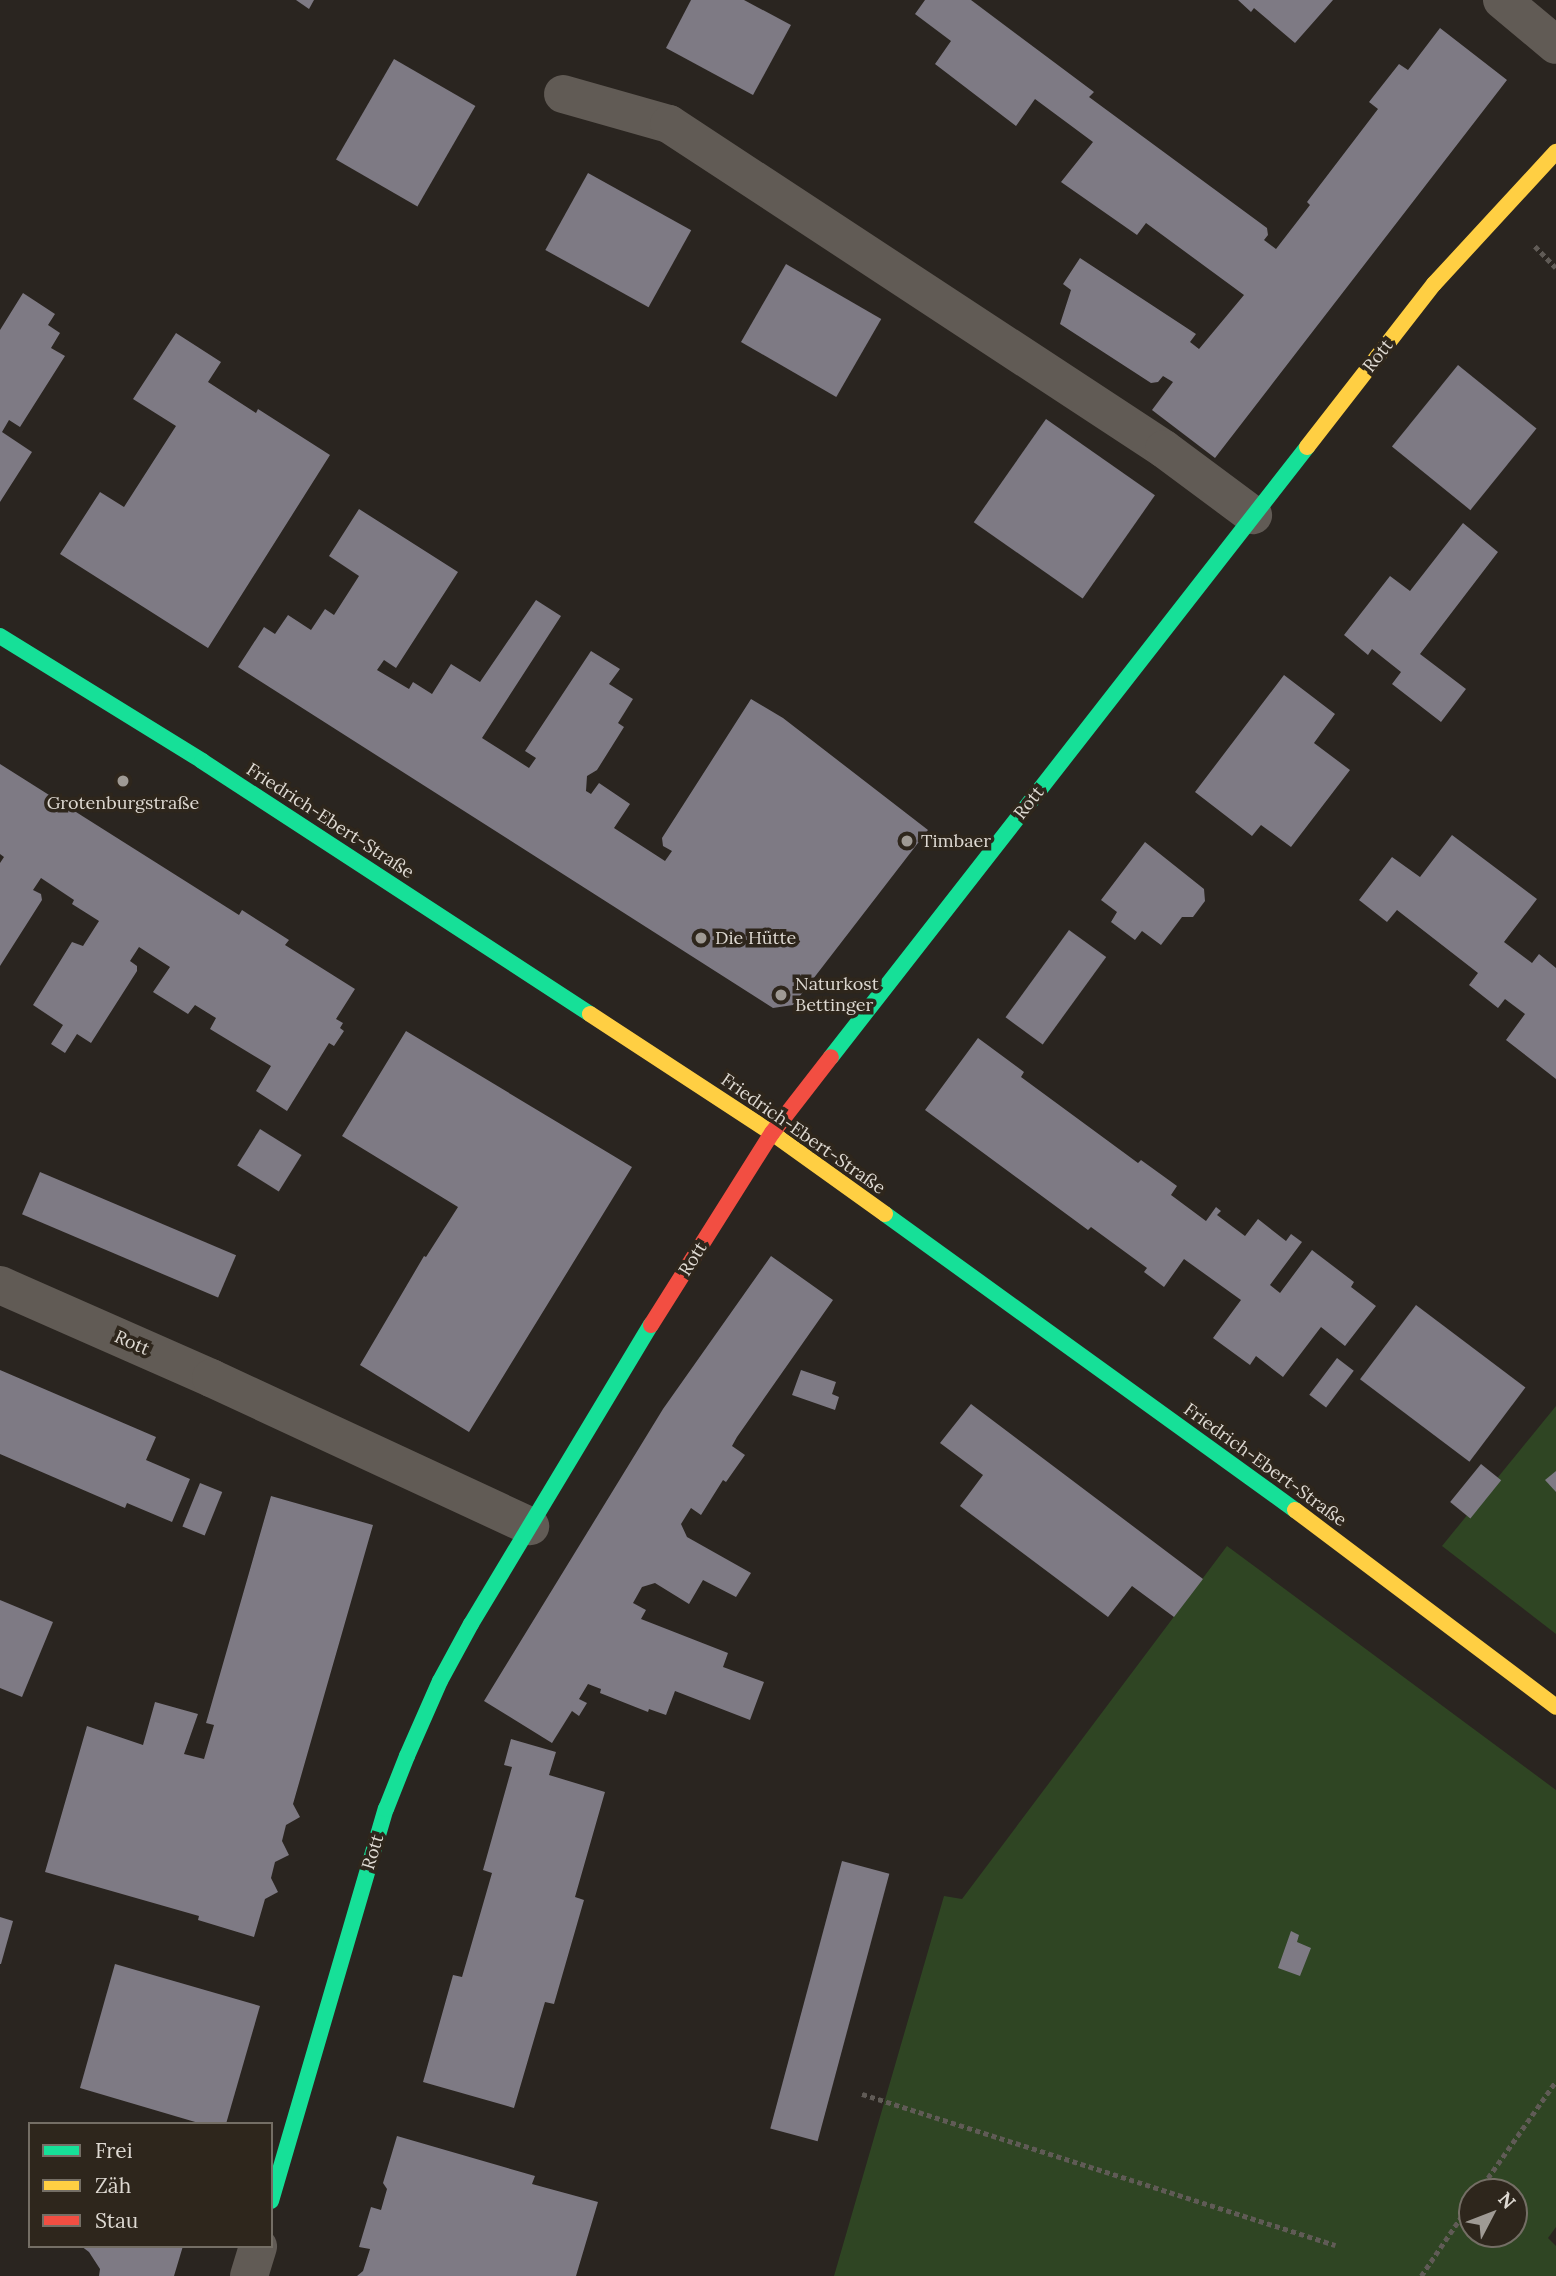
<!DOCTYPE html>
<meta charset="utf-8">
<style>
body{margin:0}
#map{position:relative;width:1556px;height:2276px;overflow:hidden;background:#2a2520;font-family:Lora,serif}
div>[style]{position:absolute}
.green>*{inset:0;background:#2f4523}
.building>*{inset:0;background:#7e7a84;transform-origin:0 0}
.path>*{height:4.5px;margin-top:-2.25px;transform-origin:0;background:repeating-linear-gradient(90deg,#605b56 0 5px,transparent 0 8.5px)}
.street>*{height:38px;margin:-19px;padding:0 19px;transform-origin:19px;border-radius:19px;background:#615b55}
.fast>*{height:16px;margin:-8px;padding:0 8px;transform-origin:8px;border-radius:8px;background:#16e098}
.slow>*{height:16px;margin:-8px;padding:0 8px;transform-origin:8px;border-radius:8px;background:#ffcf43}
.jam>*{height:16px;margin:-8px;padding:0 8px;transform-origin:8px;border-radius:8px;background:#f24e42}
.dots>*{width:19px;height:19px;translate:-50% -50%;box-sizing:border-box;border:4px solid #2e261c;border-radius:50%}
span{translate:-50% -50%;white-space:nowrap;text-align:center;line-height:1.15;-webkit-text-stroke:7px #2e261c;paint-order:stroke}
.street-label{font-size:18px;color:#ded9d2}
.poi-label{font-size:18px;color:#ded9d2}
.left{translate:0 -50%;text-align:left}
.legend{position:absolute;left:28px;top:2122px;width:245px;height:126px;box-sizing:border-box;background:#2e261c;border:2px solid #746e65;margin:0;padding:9px 12px;list-style:none;font-size:21px;color:#ded9d2}
.legend li{display:flex;align-items:center;gap:14px;height:35px}
.legend b{width:35px;border:2px solid #746e65}
.north{position:absolute;left:1458px;top:2178px;width:70px;height:70px;box-sizing:border-box;background:#2e261c;border:2px solid #746e65;border-radius:50%;rotate:48deg;font-size:19px;font-weight:700;line-height:28px;text-align:center;color:#ded9d2}
.north::after{content:'';display:block;margin:auto;width:24px;height:32px;background:#9f9a94;clip-path:polygon(50% 0,100% 100%,50% 72%,0 100%)}
</style>
<div id="map">
<div class="green">
<div style="clip-path:polygon(1556px 1406px,1556px 1634px,1442px 1546px)"></div>
<div style="clip-path:polygon(evenodd,1227px 1546px,1556px 1790px,1556px 2227px,1548px 2238px,1556px 2246px,1556px 2276px,834px 2276px,944px 1896px,962px 1899px,1227px 1546px,1472px 2192px,1514px 2192px,1514px 2234px,1472px 2234px,1472px 2192px)"></div>
</div>
<div class="building">
<div style="clip-path:polygon(296px 0,314px 0,309px 9px)"></div>
<div style="clip-path:polygon(691px 0,744px 0,791px 25px,753px 95px,666px 48px)"></div>
<div style="clip-path:polygon(925px 0,971px 0,1094px 92px,1089px 97px,1267px 228px,1268px 235px,1264px 240px,1276px 249px,1310px 205px,1307px 202px,1378px 109px,1369px 102px,1399px 64px,1408px 70px,1440px 28px,1507px 80px,1215px 458px,1152px 410px,1173px 382px,1163px 376px,1158px 382px,1151px 383px,1060px 324px,1071px 290px,1063px 284px,1080px 258px,1196px 334px,1190px 342px,1199px 349px,1244px 295px,1146px 223px,1137px 235px,1061px 182px,1093px 142px,1035px 99px,1016px 126px,935px 64px,951px 41px,915px 14px)"></div>
<div style="clip-path:polygon(1238px 0,1333px 0,1295px 43px,1254px 8px,1251px 12px)"></div>
<div style="left:394px;top:59px;width:94px;height:116px;rotate:30deg"></div>
<div style="left:588px;top:173px;width:118px;height:88px;rotate:29deg"></div>
<div style="left:786px;top:264px;width:110px;height:90px;rotate:30deg"></div>
<div style="clip-path:polygon(23px 293px,55px 314px,48px 325px,60px 333px,51px 348px,65px 356px,20px 427px,9px 420px,2px 432px,32px 452px,0 502px,0 330px)"></div>
<div style="clip-path:polygon(176px 333px,221px 362px,208px 382px,256px 413px,258px 409px,330px 455px,208px 648px,60px 554px,100px 492px,124px 507px,176px 426px,133px 399px)"></div>
<div style="left:1458px;top:365px;width:101px;height:105px;rotate:39deg"></div>
<div style="left:1046px;top:419px;width:133px;height:126px;rotate:35deg"></div>
<div style="clip-path:polygon(359px 509px,458px 572px,396px 668px,384px 660px,377px 670px,409px 689px,413px 682px,432px 694px,451px 664px,480px 682px,536px 600px,561px 616px,482px 738px,529px 768px,536px 758px,525px 751px,591px 651px,620px 669px,609px 684px,633px 699px,618px 723px,624px 727px,597px 770px,587px 776px,586px 791px,591px 794px,599px 783px,630px 804px,614px 828px,665px 861px,672px 851px,663px 846px,662px 838px,751px 699px,783px 718px,928px 830px,793px 1005px,773px 1008px,238px 667px,264px 627px,275px 634px,288px 615px,311px 630px,325px 609px,334px 615px,359px 576px,329px 556px)"></div>
<div style="clip-path:polygon(1463px 523px,1498px 552px,1420px 654px,1466px 689px,1441px 722px,1392px 684px,1401px 672px,1372px 649px,1368px 655px,1344px 635px,1390px 576px,1410px 591px)"></div>
<div style="clip-path:polygon(1284px 675px,1335px 714px,1314px 743px,1350px 770px,1291px 847px,1261px 825px,1252px 836px,1195px 792px)"></div>
<div style="clip-path:polygon(0 764px,239px 915px,242px 910px,289px 940px,285px 945px,355px 989px,336px 1019px,343px 1023px,340px 1028px,344px 1031px,334px 1046px,329px 1043px,287px 1111px,256px 1091px,271px 1066px,210px 1029px,216px 1018px,195px 1005px,188px 1014px,153px 992px,170px 967px,139px 947px,130px 961px,137px 966px,137px 971px,91px 1043px,77px 1034px,65px 1053px,51px 1044px,63px 1025px,33px 1005px,72px 942px,83px 946px,99px 921px,72px 904px,74px 900px,41px 878px,33px 890px,41px 894px,42px 900px,0 966px,0 863px,4px 857px,0 854px)"></div>
<div style="clip-path:polygon(1452px 835px,1537px 899px,1504px 942px,1532px 963px,1539px 954px,1556px 968px,1556px 1079px,1506px 1040px,1525px 1014px,1505px 999px,1498px 1008px,1469px 985px,1478px 973px,1397px 910px,1387px 922px,1359px 900px,1392px 857px,1420px 877px)"></div>
<div style="clip-path:polygon(1145px 842px,1204px 889px,1205px 901px,1193px 917px,1182px 917px,1161px 945px,1142px 931px,1135px 940px,1111px 922px,1117px 912px,1101px 900px)"></div>
<div style="left:1069px;top:930px;width:46px;height:108px;rotate:36deg"></div>
<div style="clip-path:polygon(406px 1031px,632px 1167px,469px 1432px,360px 1365px,424px 1256px,426px 1257px,458px 1207px,342px 1136px)"></div>
<div style="clip-path:polygon(978px 1038px,1024px 1072px,1021px 1077px,1138px 1163px,1141px 1160px,1177px 1186px,1171px 1195px,1206px 1221px,1216px 1207px,1221px 1211px,1217px 1215px,1245px 1236px,1258px 1219px,1286px 1241px,1291px 1234px,1302px 1242px,1270px 1285px,1280px 1293px,1312px 1250px,1354px 1282px,1351px 1287px,1376px 1306px,1345px 1346px,1321px 1327px,1283px 1377px,1256px 1356px,1250px 1365px,1213px 1338px,1241px 1300px,1184px 1259px,1164px 1287px,1144px 1272px,1147px 1268px,1091px 1227px,1088px 1230px,925px 1110px)"></div>
<div style="left:260px;top:1129px;width:49px;height:43px;rotate:32deg"></div>
<div style="left:40px;top:1172px;width:213px;height:46px;rotate:23deg"></div>
<div style="clip-path:polygon(771px 1256px,833px 1300px,737px 1437px,732px 1446px,745px 1455px,726px 1482px,723px 1480px,701px 1515px,691px 1508px,681px 1524px,687px 1537px,751px 1573px,736px 1597px,703px 1580px,689px 1604px,655px 1583px,642px 1587px,633px 1603px,646px 1610px,641px 1619px,728px 1653px,723px 1667px,764px 1682px,750px 1720px,675px 1691px,666px 1715px,649px 1709px,648px 1712px,600px 1693px,601px 1689px,588px 1684px,579px 1699px,587px 1703px,579px 1716px,572px 1711px,552px 1743px,484px 1701px,663px 1409px)"></div>
<div style="left:1416px;top:1305px;width:137px;height:93px;rotate:37deg"></div>
<div style="left:1337px;top:1358px;width:21px;height:46px;rotate:37deg"></div>
<div style="clip-path:polygon(0 1370px,156px 1437px,146px 1460px,190px 1479px,172px 1522px,127px 1503px,125px 1508px,0 1454px)"></div>
<div style="clip-path:polygon(801px 1370px,836px 1382px,832px 1394px,839px 1397px,835px 1410px,792px 1395px)"></div>
<div style="clip-path:polygon(971px 1404px,1203px 1579px,1174px 1617px,1132px 1586px,1108px 1617px,960px 1506px,983px 1475px,940px 1443px)"></div>
<div style="left:1481px;top:1464px;width:26px;height:49px;rotate:39deg"></div>
<div style="clip-path:polygon(1556px 1471px,1556px 1492px,1545px 1480px)"></div>
<div style="left:200px;top:1483px;width:24px;height:47px;rotate:22deg"></div>
<div style="clip-path:polygon(271px 1496px,373px 1525px,293px 1804px,300px 1817px,286px 1825px,282px 1841px,289px 1855px,275px 1862px,271px 1878px,278px 1892px,265px 1899px,254px 1937px,198px 1920px,199px 1916px,45px 1872px,87px 1726px,143px 1745px,155px 1702px,198px 1714px,184px 1754px,204px 1759px,214px 1725px,206px 1723px)"></div>
<div style="clip-path:polygon(0 1600px,53px 1622px,22px 1697px,0 1688px)"></div>
<div style="clip-path:polygon(511px 1739px,556px 1752px,549px 1775px,605px 1792px,575px 1897px,584px 1900px,554px 2004px,545px 2002px,514px 2108px,423px 2082px,453px 1975px,462px 1977px,492px 1873px,483px 1870px,512px 1767px,504px 1765px)"></div>
<div style="left:842px;top:1861px;width:49px;height:277px;rotate:15deg"></div>
<div style="clip-path:polygon(0 1917px,13px 1921px,1px 1964px,0 1964px)"></div>
<div style="clip-path:polygon(1291px 1931px,1299px 1935px,1297px 1942px,1311px 1948px,1300px 1976px,1278px 1968px)"></div>
<div style="clip-path:polygon(115px 1964px,260px 2006px,226px 2124px,202px 2124px,80px 2088px)"></div>
<div style="clip-path:polygon(397px 2136px,535px 2176px,532px 2184px,598px 2202px,576px 2276px,357px 2276px,363px 2271px,370px 2249px,359px 2247px,371px 2207px,381px 2210px,387px 2189px,383px 2183px)"></div>
<div style="clip-path:polygon(81px 2246px,183px 2246px,174px 2276px,99px 2276px,100px 2269px,89px 2252px)"></div>
</div>
<div class="path">
<div style="left:1535px;top:246px;width:30px;rotate:46deg"></div>
<div style="left:862px;top:2094px;width:497px;rotate:17.7deg"></div>
<div style="left:1478px;top:2192px;width:136px;rotate:-54.9deg"></div>
<div style="left:1421px;top:2276px;width:91px;rotate:-55.8deg"></div>
</div>
<div class="street">
<div style="left:1502px;top:0;width:70px;rotate:39.8deg"></div>
<div style="left:563px;top:94px;width:110px;rotate:15.8deg"></div>
<div style="left:669px;top:124px;width:592px;rotate:33.29deg"></div>
<div style="left:1164px;top:449px;width:111px;rotate:36.6deg"></div>
<div style="left:0;top:1285px;width:231px;rotate:23.8deg"></div>
<div style="left:211px;top:1378px;width:352px;rotate:24.9deg"></div>
<div style="left:249px;top:2276px;width:31px;rotate:-73deg"></div>
</div>
<div class="fast">
<div style="left:0;top:636px;width:238px;rotate:31.7deg"></div>
<div style="left:202px;top:761px;width:463px;rotate:33.1deg"></div>
<div style="left:831px;top:1057px;width:774px;rotate:-52.03deg"></div>
<div style="left:885px;top:1214px;width:506px;rotate:35.83deg"></div>
<div style="left:271px;top:2201px;width:409px;rotate:-73.7deg"></div>
<div style="left:386px;top:1809px;width:57px;rotate:-68.4deg"></div>
<div style="left:407px;top:1756px;width:82px;rotate:-66.3deg"></div>
<div style="left:440px;top:1681px;width:65px;rotate:-61.5deg"></div>
<div style="left:471px;top:1624px;width:349px;rotate:-59deg"></div>
</div>
<div class="slow">
<div style="left:1307px;top:447px;width:207px;rotate:-52.1deg"></div>
<div style="left:1434px;top:284px;width:180px;rotate:-47.3deg"></div>
<div style="left:590px;top:1014px;width:217px;rotate:33.2deg"></div>
<div style="left:772px;top:1133px;width:139px;rotate:35.6deg"></div>
<div style="left:1295px;top:1510px;width:327px;rotate:37deg"></div>
</div>
<div class="jam">
<div style="left:651px;top:1325px;width:227px;rotate:-57.8deg"></div>
<div style="left:772px;top:1133px;width:96px;rotate:-52.2deg"></div>
</div>
<div class="dots">
<div style="left:123px;top:781px;background:#9f9a94"></div>
<div style="left:907px;top:841px;background:#9f9a94"></div>
<div style="left:701px;top:938px;background:#9f9a94"></div>
<div style="left:781px;top:995px;background:#9f9a94"></div>
</div>
<div class="street-label">
<span style="left:1378px;top:356px;rotate:-52deg">Rott</span>
<span style="left:1029px;top:803px;rotate:-52deg">Rott</span>
<span style="left:330px;top:821px;rotate:33deg">Friedrich-Ebert-Straße</span>
<span style="left:803px;top:1134px;rotate:35deg">Friedrich-Ebert-Straße</span>
<span style="left:693px;top:1259px;rotate:-58deg">Rott</span>
<span style="left:132px;top:1343px;rotate:24deg">Rott</span>
<span style="left:1265px;top:1465px;rotate:36deg">Friedrich-Ebert-Straße</span>
<span style="left:373px;top:1852px;rotate:-73deg">Rott</span>
</div>
<div class="poi-label">
<span style="left:123px;top:803px">Grotenburgstraße</span>
<span class="left" style="left:921px;top:841px">Timbaer</span>
<span class="left" style="left:715px;top:938px">Die Hütte</span>
<span class="left" style="left:795px;top:995px">Naturkost<br>Bettinger</span>
</div>
<ul class="legend">
<li><b style="height:9px;background:#16e098"></b>Frei</li>
<li><b style="height:9px;background:#ffcf43"></b>Zäh</li>
<li><b style="height:9px;background:#f24e42"></b>Stau</li>
</ul>
<div class="north">N</div>
</div>
